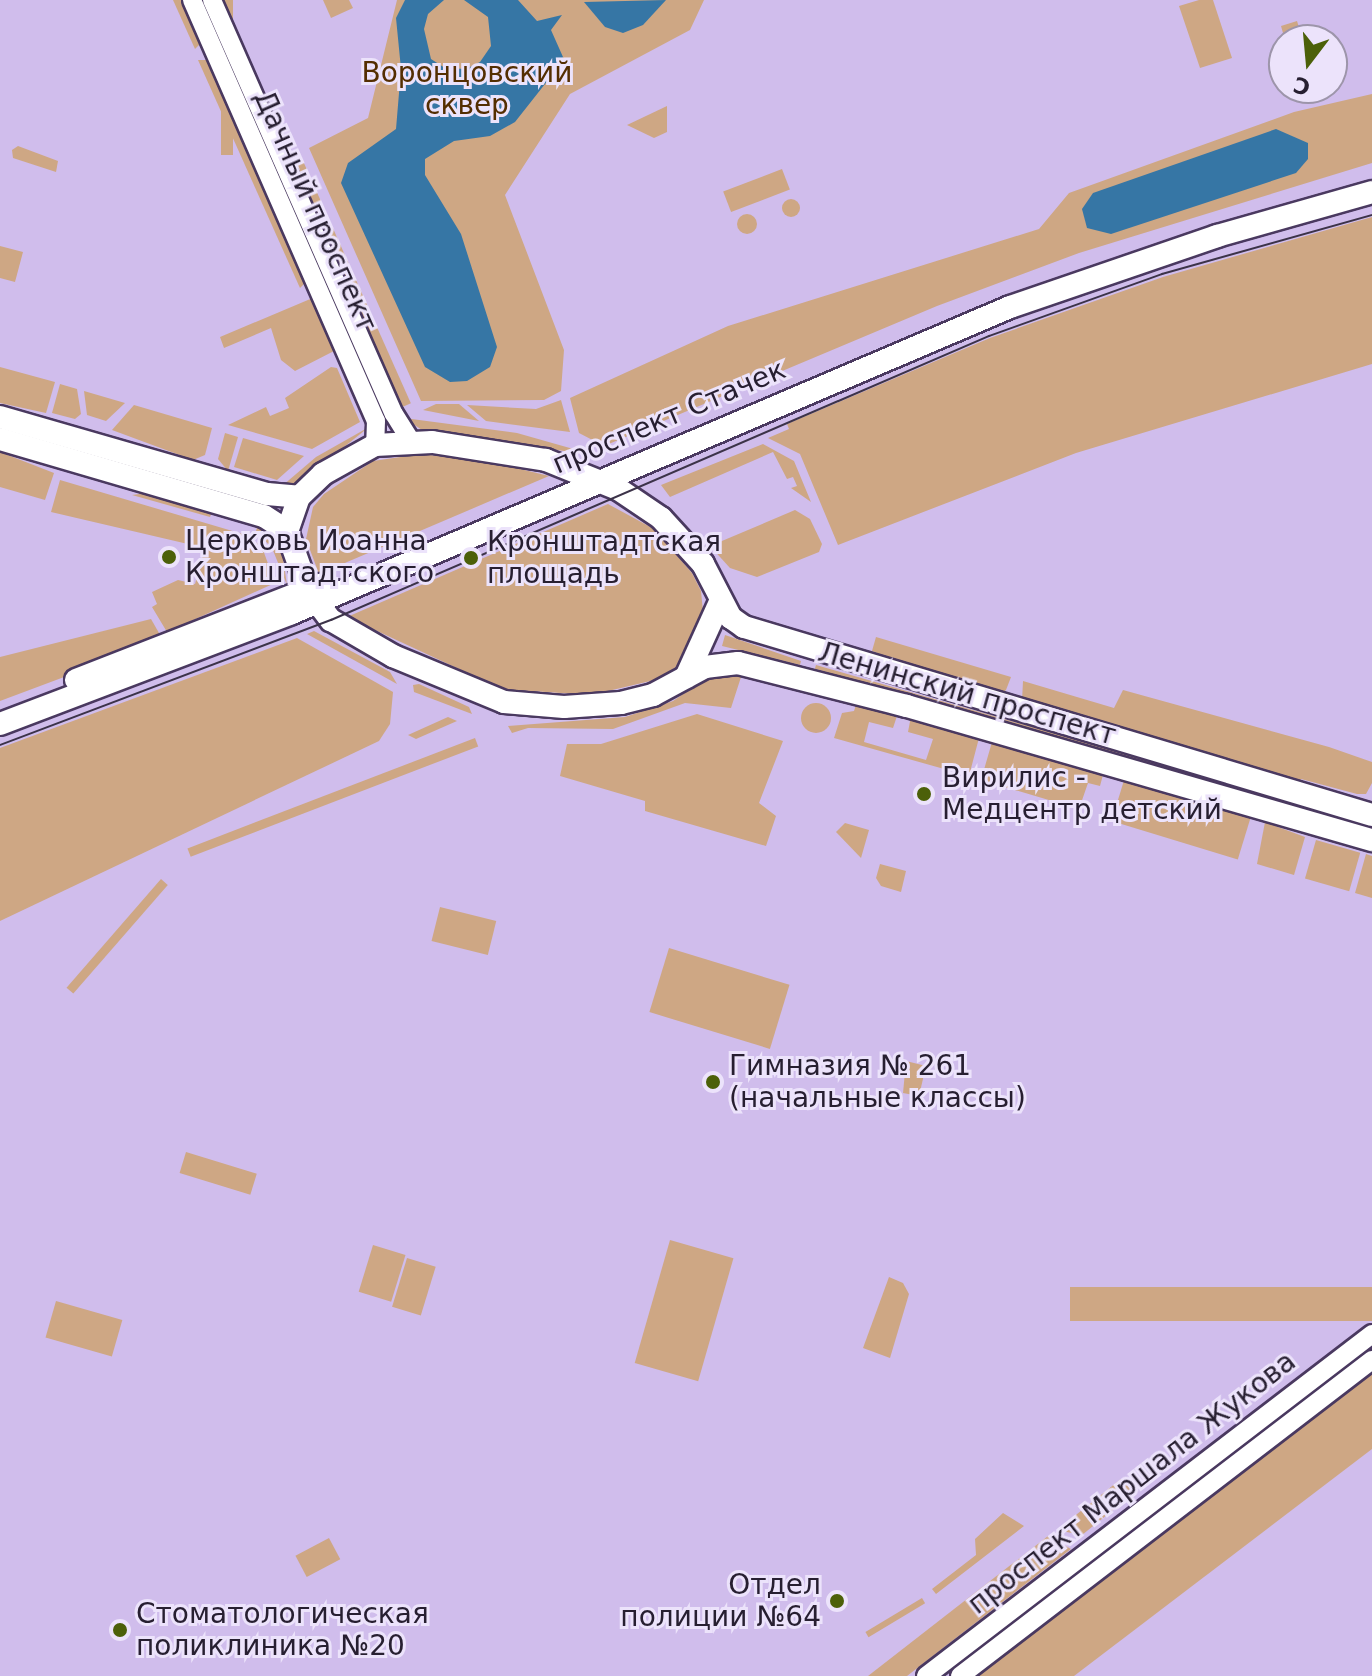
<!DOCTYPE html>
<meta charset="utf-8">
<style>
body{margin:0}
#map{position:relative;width:1372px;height:1676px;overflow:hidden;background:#d0bdec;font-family:"DejaVu Sans",sans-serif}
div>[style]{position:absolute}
.green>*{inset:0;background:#cea784;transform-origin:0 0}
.round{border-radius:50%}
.water>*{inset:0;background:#3676a5}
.roads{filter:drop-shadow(2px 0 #4a3960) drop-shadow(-2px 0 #4a3960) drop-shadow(0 2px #4a3960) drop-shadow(0 -2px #4a3960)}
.secondary>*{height:18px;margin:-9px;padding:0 9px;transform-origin:9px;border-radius:9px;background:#fff}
.primary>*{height:22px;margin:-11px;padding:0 11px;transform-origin:11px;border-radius:11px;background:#fff}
.tram>*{height:2px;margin:-1px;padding:0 1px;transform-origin:1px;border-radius:1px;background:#3c3349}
.dots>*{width:22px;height:22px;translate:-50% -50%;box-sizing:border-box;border:4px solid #ece3fb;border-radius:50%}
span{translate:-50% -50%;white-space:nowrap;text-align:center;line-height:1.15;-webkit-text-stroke:6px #ece3fb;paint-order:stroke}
.park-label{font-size:28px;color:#542e01}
.street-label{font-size:28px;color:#271f31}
.poi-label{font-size:28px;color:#271f31}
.left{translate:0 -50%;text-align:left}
.right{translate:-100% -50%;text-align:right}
.north{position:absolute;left:1268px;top:24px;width:80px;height:80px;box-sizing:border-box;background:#ece3fb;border:2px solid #9d95aa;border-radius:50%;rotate:196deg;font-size:22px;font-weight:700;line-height:32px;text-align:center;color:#271f31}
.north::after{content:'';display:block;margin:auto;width:28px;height:36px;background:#4c6009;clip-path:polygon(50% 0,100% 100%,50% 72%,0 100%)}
</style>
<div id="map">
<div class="green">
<div style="clip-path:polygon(173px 0,185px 0,203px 41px,195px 49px)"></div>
<div style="left:221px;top:0;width:12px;height:155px"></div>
<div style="clip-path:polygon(323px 0,349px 0,353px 8px,331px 18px)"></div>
<div style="clip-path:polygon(397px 0,704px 0,690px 30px,570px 94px,505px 195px,564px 350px,561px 391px,544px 400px,421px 401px,309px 148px,368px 118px)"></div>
<div style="clip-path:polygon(1199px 0,1213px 0,1232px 58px,1200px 68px,1179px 6px)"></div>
<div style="clip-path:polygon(1297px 21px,1303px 40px,1285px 40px,1281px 26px)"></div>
<div style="clip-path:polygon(198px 60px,211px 60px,307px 281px,300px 288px)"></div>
<div style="clip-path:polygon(1372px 94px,1372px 163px,1079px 253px,937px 306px,604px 446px,579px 433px,570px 398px,728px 326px,1039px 229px,1069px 193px,1294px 112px)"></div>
<div style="clip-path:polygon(667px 106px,667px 132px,654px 138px,627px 125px)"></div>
<div style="clip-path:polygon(18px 146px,58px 161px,56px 172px,13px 158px,12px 150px)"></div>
<div style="left:299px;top:152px;width:275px;height:11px;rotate:66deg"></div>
<div style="left:782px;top:169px;width:22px;height:63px;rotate:69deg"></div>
<div class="round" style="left:782px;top:199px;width:18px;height:18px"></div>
<div class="round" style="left:737px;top:214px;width:20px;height:20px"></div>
<div style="clip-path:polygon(1372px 217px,1372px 364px,1076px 453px,838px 545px,800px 454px,768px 438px,789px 429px,787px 424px,990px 338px,1163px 277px)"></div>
<div style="clip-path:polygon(0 246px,23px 252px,15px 282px,0 278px)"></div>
<div style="clip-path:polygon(315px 297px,337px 346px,334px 351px,295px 371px,281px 360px,271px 328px,224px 348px,220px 337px)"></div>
<div style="clip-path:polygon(0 367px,55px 382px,46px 413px,0 403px)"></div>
<div style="clip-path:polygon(331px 367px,337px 368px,360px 422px,312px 449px,228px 425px,266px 407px,270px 416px,289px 408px,285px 398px)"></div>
<div style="clip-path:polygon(60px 384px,77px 389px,81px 414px,75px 419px,52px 413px)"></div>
<div style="clip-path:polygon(84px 391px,125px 403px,106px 421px,87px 415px)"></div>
<div style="clip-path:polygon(561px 400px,570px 432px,486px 421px,467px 405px,536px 409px)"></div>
<div style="clip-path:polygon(436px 404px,459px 404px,479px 421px,423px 410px)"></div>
<div style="clip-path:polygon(134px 405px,212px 428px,205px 455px,193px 460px,112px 430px)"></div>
<div style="clip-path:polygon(404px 418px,517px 433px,598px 456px,422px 430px)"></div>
<div style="clip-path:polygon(369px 427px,299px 483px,282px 486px,316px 457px)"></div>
<div style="clip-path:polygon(225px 433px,238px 437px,228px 471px,218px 459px)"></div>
<div style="clip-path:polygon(243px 438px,304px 456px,277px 480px,234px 467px)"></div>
<div style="clip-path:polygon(763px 444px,794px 461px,811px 502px,791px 488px,797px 486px,793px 477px,787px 479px,773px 452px,670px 497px,661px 485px)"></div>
<div style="clip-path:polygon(0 452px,54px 473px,45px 500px,0 487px)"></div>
<div style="clip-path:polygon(421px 454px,492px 462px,549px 476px,319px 574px,306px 539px,313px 507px,324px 494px,373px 461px)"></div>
<div style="clip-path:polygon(60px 480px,246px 535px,262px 547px,275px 583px,167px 632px,152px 607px,157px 604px,152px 592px,178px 580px,195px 584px,205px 548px,51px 512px)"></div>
<div style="clip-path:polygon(147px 493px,212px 512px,210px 517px,132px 495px)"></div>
<div style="clip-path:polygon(608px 504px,654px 529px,692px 573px,701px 591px,704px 622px,687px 659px,659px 679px,591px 695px,502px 689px,347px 617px)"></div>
<div style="clip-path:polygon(795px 510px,810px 519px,822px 544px,819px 552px,757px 577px,730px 568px,710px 546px)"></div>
<div style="clip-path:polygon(258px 524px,282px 552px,287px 585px,272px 548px,256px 531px)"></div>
<div style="clip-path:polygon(151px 619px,163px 640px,0 701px,0 657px)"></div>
<div style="clip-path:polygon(314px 631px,390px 672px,397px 684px,307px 634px)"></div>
<div style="clip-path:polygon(725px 635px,801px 661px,800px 665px,722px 646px)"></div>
<div style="clip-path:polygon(876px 637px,1011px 677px,1006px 690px,1001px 694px,940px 677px,872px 651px)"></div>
<div style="clip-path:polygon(297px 638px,393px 692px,390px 724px,379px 741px,0 921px,0 748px)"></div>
<div style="left:816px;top:665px;width:566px;height:4px;rotate:16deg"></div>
<div style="clip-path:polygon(742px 674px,731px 708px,685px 703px,613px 729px,528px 728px,512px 733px,508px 726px,625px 717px,673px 701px,711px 675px)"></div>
<div style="clip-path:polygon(1023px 681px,1114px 708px,1123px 690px,1329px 747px,1372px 762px,1372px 783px,1366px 794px,1357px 794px,1301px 779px,1298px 785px,1022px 701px)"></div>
<div style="clip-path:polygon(419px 684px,469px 707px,472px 714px,414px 692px,413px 685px)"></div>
<div class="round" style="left:801px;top:703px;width:30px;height:30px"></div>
<div style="clip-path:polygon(856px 705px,897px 716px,893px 728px,869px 722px,864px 742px,926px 760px,933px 739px,908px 732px,911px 716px,979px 738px,969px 776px,834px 738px,842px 713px,854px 711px)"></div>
<div style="clip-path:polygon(697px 714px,783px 741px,759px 803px,776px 816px,766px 846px,645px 811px,645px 801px,560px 776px,567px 744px,601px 744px)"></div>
<div style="clip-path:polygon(448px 717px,457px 721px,416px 739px,408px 735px)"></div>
<div style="left:475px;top:738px;width:9px;height:308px;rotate:69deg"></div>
<div style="clip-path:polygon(992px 742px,1104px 771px,1100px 786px,1088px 783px,1079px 809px,981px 780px)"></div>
<div style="left:1125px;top:777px;width:132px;height:46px;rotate:17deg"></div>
<div style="clip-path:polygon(1265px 822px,1305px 837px,1294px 875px,1257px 864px)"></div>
<div style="clip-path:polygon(845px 823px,869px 830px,861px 858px,836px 832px)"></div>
<div style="left:1316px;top:840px;width:46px;height:40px;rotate:16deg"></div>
<div style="clip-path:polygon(1366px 854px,1372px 856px,1372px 898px,1355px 893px)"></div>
<div style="clip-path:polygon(880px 864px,906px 871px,901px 892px,881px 886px,876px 878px)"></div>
<div style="left:161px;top:879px;width:9px;height:144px;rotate:41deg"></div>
<div style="left:440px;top:907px;width:58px;height:35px;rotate:14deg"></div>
<div style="left:669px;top:948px;width:126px;height:67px;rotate:17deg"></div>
<div style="clip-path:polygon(906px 1061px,926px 1066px,919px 1096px,903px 1093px)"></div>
<div style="left:186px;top:1152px;width:74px;height:22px;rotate:17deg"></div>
<div style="left:670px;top:1240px;width:66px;height:128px;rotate:16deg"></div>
<div style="left:373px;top:1245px;width:34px;height:49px;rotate:17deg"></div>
<div style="left:407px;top:1258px;width:30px;height:51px;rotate:17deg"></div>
<div style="clip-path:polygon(889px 1277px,903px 1283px,909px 1294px,890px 1358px,863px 1348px)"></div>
<div style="left:1372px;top:1287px;width:34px;height:302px;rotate:90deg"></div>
<div style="left:56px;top:1301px;width:69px;height:38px;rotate:16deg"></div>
<div style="clip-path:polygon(1372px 1372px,1372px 1449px,1074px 1676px,977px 1676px)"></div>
<div style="clip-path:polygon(1121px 1479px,1134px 1493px,1082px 1535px,1057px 1530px)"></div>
<div style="clip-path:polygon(1003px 1513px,1024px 1526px,936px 1594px,932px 1589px,976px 1555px,975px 1539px)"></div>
<div style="clip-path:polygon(1048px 1536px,1071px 1549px,907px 1676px,868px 1676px)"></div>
<div style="left:329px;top:1538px;width:24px;height:38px;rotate:62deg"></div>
<div style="left:922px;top:1598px;width:6px;height:66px;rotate:59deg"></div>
</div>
<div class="water">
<div style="clip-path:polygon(405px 0,444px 0,428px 14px,424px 29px,431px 59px,445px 68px,466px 69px,480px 62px,491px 46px,488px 17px,464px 0,518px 0,537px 21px,562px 15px,551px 30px,563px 57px,560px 65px,515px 122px,490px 136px,454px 141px,425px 159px,425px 175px,461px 234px,497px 347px,490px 367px,467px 381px,450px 382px,425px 367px,341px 183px,348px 163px,396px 129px,401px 69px,396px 18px)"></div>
<div style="clip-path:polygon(666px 0,643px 25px,623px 33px,605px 27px,584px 2px)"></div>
<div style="clip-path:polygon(1276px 129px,1308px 143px,1308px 159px,1296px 173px,1111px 234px,1087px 228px,1082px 209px,1093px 193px)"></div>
</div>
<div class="roads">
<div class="secondary">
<div style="left:192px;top:0;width:459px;rotate:66.4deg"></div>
<div style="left:376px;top:421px;width:24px;rotate:92deg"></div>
<div style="left:212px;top:0;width:452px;rotate:66.3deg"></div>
<div style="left:394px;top:414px;width:32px;rotate:58deg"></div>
<div style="left:926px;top:1676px;width:562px;rotate:-37.48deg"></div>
<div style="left:960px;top:1676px;width:519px;rotate:-37.49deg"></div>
</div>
<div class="primary">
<div style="left:0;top:417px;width:278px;rotate:16.1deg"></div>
<div style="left:267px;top:494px;width:32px;rotate:5deg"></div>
<div style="left:0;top:439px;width:275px;rotate:16.3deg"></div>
<div style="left:264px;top:516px;width:27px;rotate:33deg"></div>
<div style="left:686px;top:677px;width:82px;rotate:-65.6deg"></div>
<div style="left:76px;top:680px;width:262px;rotate:-21.3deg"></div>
<div style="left:0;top:724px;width:312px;rotate:-20.8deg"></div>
<div style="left:292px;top:613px;width:780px;rotate:-23.08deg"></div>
<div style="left:1010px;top:307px;width:219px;rotate:-18.9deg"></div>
<div style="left:1217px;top:236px;width:161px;rotate:-15.8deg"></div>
<div style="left:1372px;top:815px;width:656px;rotate:-163.33deg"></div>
<div style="left:744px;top:627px;width:16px;rotate:-145deg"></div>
<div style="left:731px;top:618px;width:61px;rotate:-117.4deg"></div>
<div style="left:703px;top:564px;width:62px;rotate:-132.4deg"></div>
<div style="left:661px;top:518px;width:52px;rotate:-146deg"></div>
<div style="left:618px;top:489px;width:78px;rotate:-158.1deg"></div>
<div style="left:546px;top:460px;width:115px;rotate:-171deg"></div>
<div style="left:432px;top:442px;width:57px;rotate:177deg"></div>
<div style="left:375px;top:445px;width:60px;rotate:150.9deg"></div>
<div style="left:323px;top:474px;width:33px;rotate:136deg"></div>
<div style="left:299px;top:497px;width:36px;rotate:109deg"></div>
<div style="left:287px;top:531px;width:63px;rotate:70.4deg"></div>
<div style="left:308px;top:590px;width:38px;rotate:53deg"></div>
<div style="left:331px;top:620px;width:72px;rotate:30.1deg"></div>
<div style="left:393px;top:656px;width:120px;rotate:22.5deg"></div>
<div style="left:504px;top:702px;width:60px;rotate:4.8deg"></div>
<div style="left:564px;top:707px;width:57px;rotate:-4deg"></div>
<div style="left:621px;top:703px;width:33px;rotate:-14deg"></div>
<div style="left:653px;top:695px;width:59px;rotate:-28.3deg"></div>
<div style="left:705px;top:667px;width:33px;rotate:-7deg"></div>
<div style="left:738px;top:663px;width:174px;rotate:14.3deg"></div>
<div style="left:907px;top:706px;width:484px;rotate:16.1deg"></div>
</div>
</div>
<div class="tram">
<div style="left:0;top:745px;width:354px;rotate:-20.7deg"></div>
<div style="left:331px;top:620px;width:717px;rotate:-23.35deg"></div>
<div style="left:989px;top:336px;width:184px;rotate:-19.7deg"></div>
<div style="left:1162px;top:274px;width:218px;rotate:-15.7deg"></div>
</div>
<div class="dots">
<div style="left:169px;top:557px;background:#4c6009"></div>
<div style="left:471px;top:558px;background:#4c6009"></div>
<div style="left:924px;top:794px;background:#4c6009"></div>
<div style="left:713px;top:1082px;background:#4c6009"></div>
<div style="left:837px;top:1601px;background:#4c6009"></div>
<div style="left:120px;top:1630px;background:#4c6009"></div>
</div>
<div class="park-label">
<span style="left:467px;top:89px">Воронцовский<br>сквер</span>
</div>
<div class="street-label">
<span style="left:315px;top:211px;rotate:66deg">Дачный проспект</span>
<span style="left:669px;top:417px;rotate:-23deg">проспект Стачек</span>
<span style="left:967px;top:694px;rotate:16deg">Ленинский проспект</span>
<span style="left:1132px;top:1483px;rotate:-38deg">проспект Маршала Жукова</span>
</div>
<div class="poi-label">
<span class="left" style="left:185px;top:557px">Церковь Иоанна<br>Кронштадтского</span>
<span class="left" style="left:487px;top:558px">Кронштадтская<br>площадь</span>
<span class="left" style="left:942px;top:794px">Вирилис -<br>Медцентр детский</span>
<span class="left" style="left:729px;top:1082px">Гимназия № 261<br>(начальные классы)</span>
<span class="right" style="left:821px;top:1601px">Отдел<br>полиции №64</span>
<span class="left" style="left:136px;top:1630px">Стоматологическая<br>поликлиника №20</span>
</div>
<div class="north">С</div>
</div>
